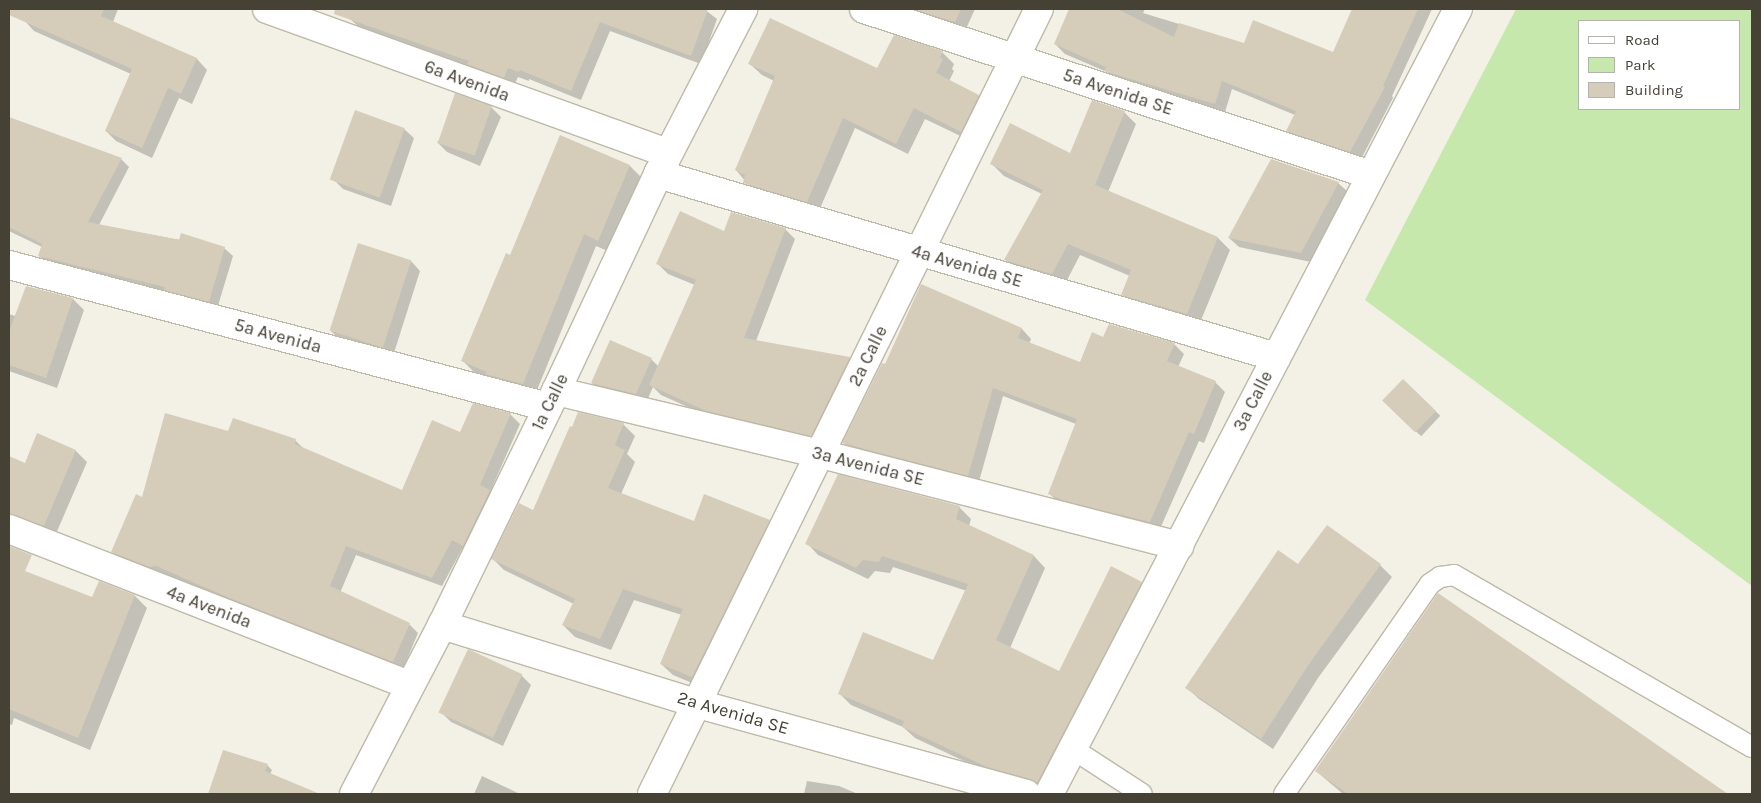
<!DOCTYPE html>
<style>
body{margin:0}
#map{position:relative;width:1761px;height:803px;overflow:hidden;background:#f3f0e5;font-family:Karla,sans-serif}
div>[style]{position:absolute}
.green>*{inset:0;background:#c7e8ad}
.shadow>*{inset:0;background:#0003;transform-origin:0 0}
.building>*{inset:0;background:#d5cdba;transform-origin:0 0}
.roads{filter:drop-shadow(1px 0 #beb9a8) drop-shadow(-1px 0 #beb9a8) drop-shadow(0 1px #beb9a8) drop-shadow(0 -1px #beb9a8)}
.lane>*{height:20px;margin:-10px;padding:0 10px;transform-origin:10px;border-radius:10px;background:#fff}
.street>*{height:28px;margin:-14px;padding:0 14px;transform-origin:14px;border-radius:14px;background:#fff}
span{translate:-50% -50%;white-space:nowrap;text-align:center;line-height:1.15;-webkit-text-stroke:5px #fff;paint-order:stroke}
.street-label{font-size:18px;color:#454135}
.frame{position:absolute;inset:0;border:10px solid #454135;pointer-events:none}
.legend{position:absolute;left:1578px;top:20px;width:162px;height:90px;box-sizing:border-box;background:#fff;border:1px solid #b5b3ae;margin:0;padding:6px 9px;list-style:none;font-size:15px;color:#454135}
.legend li{display:flex;align-items:center;gap:10px;height:25px}
.legend b{width:25px;border:1px solid #b5b3ae}
</style>
<div id="map">
<div class="green">
<div style="clip-path:polygon(evenodd,1516px 9px,1752px 9px,1752px 586px,1365px 300px,1516px 9px,1580px 21px,1740px 21px,1740px 109px,1580px 109px,1580px 21px)"></div>
</div>
<div class="shadow">
<div style="clip-path:polygon(26px 9px,118px 9px,113px 22px,197px 59px,207px 70px,192px 104px,179px 98px,152px 158px,116px 141px,106px 131px,131px 74px,34px 31px,24px 20px,29px 10px)"></div>
<div style="clip-path:polygon(352px 9px,529px 9px,554px 18px,558px 9px,704px 9px,717px 19px,701px 64px,610px 31px,581px 100px,529px 79px,529px 81px,518px 77px,514px 86px,478px 73px,472px 67px,359px 27px,349px 18px)"></div>
<div style="clip-path:polygon(912px 9px,975px 9px,965px 31px,919px 16px)"></div>
<div style="clip-path:polygon(1070px 9px,1145px 9px,1143px 13px,1245px 44px,1333px 54px,1353px 9px,1432px 9px,1392px 96px,1393px 98px,1360px 161px,1297px 140px,1287px 130px,1295px 115px,1232px 89px,1225px 112px,1115px 80px,1107px 72px,1065px 54px,1055px 44px)"></div>
<div style="clip-path:polygon(942px 52px,954px 64px,952px 69px,954px 71px,949px 81px,979px 96px,990px 107px,973px 142px,925px 119px,908px 154px,855px 128px,818px 213px,756px 194px,736px 170px,774px 81px,762px 75px,750px 64px,878px 70px)"></div>
<div style="clip-path:polygon(491px 107px,501px 117px,480px 166px,447px 152px,437px 142px)"></div>
<div style="clip-path:polygon(1124px 112px,1136px 124px,1108px 192px,1218px 238px,1230px 250px,1199px 325px,1134px 306px,1122px 294px,1130px 276px,1080px 255px,1064px 286px,1018px 272px,1006px 260px,1042px 194px,1004px 176px,992px 164px,1071px 154px)"></div>
<div style="clip-path:polygon(9px 118px,121px 159px,129px 167px,99px 225px,224px 248px,233px 256px,217px 309px,47px 264px,39px 256px,42px 247px,9px 231px)"></div>
<div style="clip-path:polygon(404px 129px,414px 138px,391px 206px,343px 189px,333px 179px)"></div>
<div style="clip-path:polygon(560px 137px,630px 166px,642px 178px,610px 252px,596px 246px,535px 395px,475px 373px,463px 361px,511px 256px)"></div>
<div style="clip-path:polygon(1338px 183px,1348px 192px,1311px 262px,1239px 247px,1229px 238px)"></div>
<div style="clip-path:polygon(785px 229px,795px 239px,756px 341px,849px 358px,859px 368px,821px 445px,717px 420px,661px 395px,653px 387px,646px 403px,602px 393px,592px 383px,651px 359px,659px 367px,695px 285px,668px 274px,658px 264px,725px 232px)"></div>
<div style="clip-path:polygon(411px 261px,420px 271px,393px 356px,341px 341px,331px 331px)"></div>
<div style="clip-path:polygon(922px 285px,1022px 329px,1031px 339px,1029px 344px,1081px 364px,1104px 339px,1174px 344px,1184px 354px,1178px 367px,1215px 382px,1225px 392px,1204px 443px,1199px 441px,1159px 531px,1059px 503px,1049px 493px,1076px 424px,1003px 396px,978px 485px,853px 453px,844px 443px,886px 365px)"></div>
<div style="clip-path:polygon(27px 287px,73px 299px,84px 310px,57px 388px,9px 371px,9px 314px,15px 316px)"></div>
<div style="left:1403px;top:381px;width:51px;height:28px;rotate:43deg"></div>
<div style="clip-path:polygon(510px 414px,520px 424px,490px 492px,499px 501px,473px 554px,462px 549px,442px 586px,356px 555px,340px 593px,409px 624px,418px 633px,402px 671px,238px 606px,163px 574px,162px 576px,122px 561px,113px 552px,143px 499px,229px 433px,295px 440px,304px 449px,403px 492px,460px 434px)"></div>
<div style="clip-path:polygon(579px 414px,623px 424px,635px 436px,627px 454px,635px 462px,621px 494px,694px 522px,769px 521px,780px 533px,704px 688px,673px 675px,661px 664px,682px 615px,634px 600px,611px 650px,575px 637px,563px 625px,574px 604px,504px 570px,493px 559px,534px 512px)"></div>
<div style="clip-path:polygon(38px 434px,76px 451px,87px 462px,55px 536px,9px 520px,9px 457px,25px 464px)"></div>
<div style="clip-path:polygon(959px 507px,971px 519px,969px 526px,1034px 556px,1045px 568px,1010px 648px,1060px 673px,1141px 583px,1153px 595px,1049px 794px,1000px 778px,915px 738px,903px 727px,851px 705px,840px 694px,933px 662px,967px 591px,893px 567px,890px 573px,875px 571px,868px 579px,818px 555px,807px 543px)"></div>
<div style="clip-path:polygon(1327px 526px,1380px 565px,1392px 577px,1318px 678px,1273px 749px,1199px 699px,1187px 688px,1299px 566px)"></div>
<div style="clip-path:polygon(19px 570px,93px 599px,100px 582px,135px 596px,147px 608px,90px 750px,14px 718px,12px 725px,9px 724px,9px 596px)"></div>
<div style="clip-path:polygon(1438px 595px,1726px 794px,1343px 794px,1316px 771px)"></div>
<div style="clip-path:polygon(521px 675px,531px 685px,503px 746px,451px 722px,441px 712px)"></div>
<div style="clip-path:polygon(224px 751px,267px 765px,272px 770px,270px 774px,297px 788px,296px 794px,210px 794px)"></div>
<div style="clip-path:polygon(482px 776px,520px 794px,474px 794px)"></div>
<div style="clip-path:polygon(807px 781px,839px 786px,858px 794px,804px 794px)"></div>
</div>
<div class="building">
<div style="clip-path:polygon(9px 9px,104px 9px,101px 16px,197px 58px,181px 94px,168px 88px,142px 148px,105px 131px,132px 69px,9px 15px)"></div>
<div style="clip-path:polygon(335px 9px,708px 9px,691px 56px,600px 22px,571px 91px,520px 70px,519px 72px,508px 68px,504px 78px,467px 64px,469px 61px,334px 14px)"></div>
<div style="clip-path:polygon(913px 9px,961px 9px,955px 22px)"></div>
<div style="clip-path:polygon(1069px 9px,1117px 9px,1174px 37px,1179px 23px,1244px 43px,1253px 20px,1333px 52px,1352px 9px,1418px 9px,1383px 86px,1385px 87px,1350px 152px,1286px 131px,1296px 111px,1222px 81px,1215px 104px,1104px 71px,1106px 67px,1054px 44px)"></div>
<div style="clip-path:polygon(770px 18px,877px 68px,894px 35px,943px 51px,940px 57px,943px 59px,936px 73px,979px 95px,961px 132px,914px 108px,896px 144px,843px 118px,807px 202px,743px 183px,745px 175px,735px 170px,775px 76px,748px 64px)"></div>
<div style="left:455px;top:93px;width:39px;height:53px;rotate:19deg"></div>
<div style="clip-path:polygon(1092px 100px,1125px 111px,1095px 185px,1218px 237px,1187px 314px,1121px 295px,1131px 270px,1068px 244px,1052px 274px,1004px 260px,1043px 190px,990px 164px,1010px 123px,1070px 153px)"></div>
<div style="left:355px;top:110px;width:53px;height:74px;rotate:20deg"></div>
<div style="clip-path:polygon(9px 117px,122px 158px,88px 222px,179px 240px,181px 233px,225px 247px,209px 302px,164px 290px,165px 287px,38px 256px,42px 244px,9px 227px)"></div>
<div style="clip-path:polygon(560px 135px,630px 165px,598px 241px,584px 234px,523px 384px,485px 374px,487px 372px,461px 361px,506px 253px,510px 255px)"></div>
<div style="clip-path:polygon(1271px 159px,1339px 182px,1301px 253px,1228px 238px)"></div>
<div style="clip-path:polygon(680px 211px,724px 231px,731px 212px,786px 228px,744px 338px,850px 357px,811px 436px,706px 411px,649px 385px,696px 280px,656px 264px)"></div>
<div style="left:358px;top:243px;width:56px;height:92px;rotate:18deg"></div>
<div style="clip-path:polygon(921px 284px,1022px 328px,1018px 338px,1080px 362px,1092px 332px,1103px 337px,1109px 324px,1175px 343px,1167px 361px,1216px 381px,1194px 434px,1189px 432px,1150px 522px,1065px 501px,1048px 494px,1077px 419px,993px 388px,968px 476px,842px 443px,882px 363px,885px 364px)"></div>
<div style="clip-path:polygon(26px 286px,73px 298px,46px 378px,9px 365px,9px 332px)"></div>
<div style="clip-path:polygon(610px 340px,652px 358px,636px 394px,591px 383px)"></div>
<div style="left:1403px;top:379px;width:46px;height:30px;rotate:44deg"></div>
<div style="clip-path:polygon(473px 403px,511px 413px,480px 485px,490px 490px,463px 546px,452px 540px,432px 578px,346px 546px,330px 586px,410px 623px,393px 662px,227px 597px,154px 565px,153px 567px,147px 566px,111px 552px,136px 494px,142px 497px,165px 413px,228px 431px,233px 418px,296px 439px,295px 444px,402px 490px,432px 420px,460px 432px)"></div>
<div style="clip-path:polygon(578px 412px,624px 423px,615px 445px,625px 450px,608px 488px,694px 521px,704px 494px,770px 520px,692px 677px,660px 664px,683px 609px,623px 589px,600px 639px,562px 625px,575px 599px,491px 559px,519px 503px,533px 510px,570px 426px,572px 427px)"></div>
<div style="clip-path:polygon(37px 433px,76px 450px,44px 526px,9px 514px,9px 456px,25px 463px)"></div>
<div style="clip-path:polygon(838px 474px,960px 506px,956px 519px,1034px 555px,996px 640px,1059px 671px,1111px 566px,1142px 582px,1037px 783px,1030px 779px,987px 767px,902px 727px,904px 721px,838px 694px,863px 632px,933px 660px,968px 584px,882px 556px,879px 562px,863px 560px,856px 568px,805px 544px)"></div>
<div style="clip-path:polygon(1327px 525px,1381px 564px,1307px 667px,1261px 739px,1185px 688px,1278px 550px,1298px 564px)"></div>
<div style="clip-path:polygon(9px 546px,32px 555px,25px 571px,92px 597px,99px 581px,135px 595px,78px 738px,9px 709px)"></div>
<div style="clip-path:polygon(1438px 593px,1728px 794px,1348px 794px,1315px 771px)"></div>
<div style="left:468px;top:649px;width:60px;height:70px;rotate:25deg"></div>
<div style="clip-path:polygon(223px 750px,268px 764px,265px 771px,320px 794px,208px 794px)"></div>
</div>
<div class="roads">
<div class="lane">
<div style="left:1073px;top:749px;width:82px;rotate:33.1deg"></div>
<div style="left:1284px;top:794px;width:256px;rotate:-55.2deg"></div>
<div style="left:1430px;top:584px;width:12px;rotate:-35deg"></div>
<div style="left:1440px;top:577px;width:14px;rotate:-8deg"></div>
<div style="left:1454px;top:575px;width:344px;rotate:30deg"></div>
</div>
<div class="street">
<div style="left:267px;top:9px;width:426px;rotate:19.8deg"></div>
<div style="left:864px;top:9px;width:533px;rotate:18.13deg"></div>
<div style="left:658px;top:174px;width:645px;rotate:16.49deg"></div>
<div style="left:9px;top:265px;width:557px;rotate:14.76deg"></div>
<div style="left:556px;top:391px;width:272px;rotate:13.4deg"></div>
<div style="left:821px;top:454px;width:370px;rotate:14.4deg"></div>
<div style="left:9px;top:529px;width:429px;rotate:21.3deg"></div>
<div style="left:442px;top:625px;width:268px;rotate:17.1deg"></div>
<div style="left:698px;top:704px;width:340px;rotate:15.3deg"></div>
<div style="left:354px;top:794px;width:191px;rotate:-62.5deg"></div>
<div style="left:442px;top:625px;width:260px;rotate:-64deg"></div>
<div style="left:556px;top:391px;width:240px;rotate:-64.8deg"></div>
<div style="left:658px;top:174px;width:186px;rotate:-62.7deg"></div>
<div style="left:652px;top:794px;width:875px;rotate:-63.76deg"></div>
<div style="left:1049px;top:794px;width:885px;rotate:-62.48deg"></div>
</div>
</div>
<div class="street-label">
<span style="left:467px;top:81px;rotate:20deg">6a Avenida</span>
<span style="left:1118px;top:92px;rotate:18deg">5a Avenida SE</span>
<span style="left:967px;top:266px;rotate:16deg">4a Avenida SE</span>
<span style="left:278px;top:336px;rotate:15deg">5a Avenida</span>
<span style="left:868px;top:356px;rotate:-64deg">2a Calle</span>
<span style="left:1253px;top:401px;rotate:-63deg">3a Calle</span>
<span style="left:550px;top:402px;rotate:-64deg">1a Calle</span>
<span style="left:868px;top:466px;rotate:14deg">3a Avenida SE</span>
<span style="left:209px;top:607px;rotate:21deg">4a Avenida</span>
<span style="left:733px;top:713px;rotate:16deg">2a Avenida SE</span>
</div>
<div class="frame"></div>
<ul class="legend">
<li><b style="height:6px;background:#fff"></b>Road</li>
<li><b style="height:14px;background:#c7e8ad"></b>Park</li>
<li><b style="height:14px;background:#d5cdba"></b>Building</li>
</ul>
</div>
